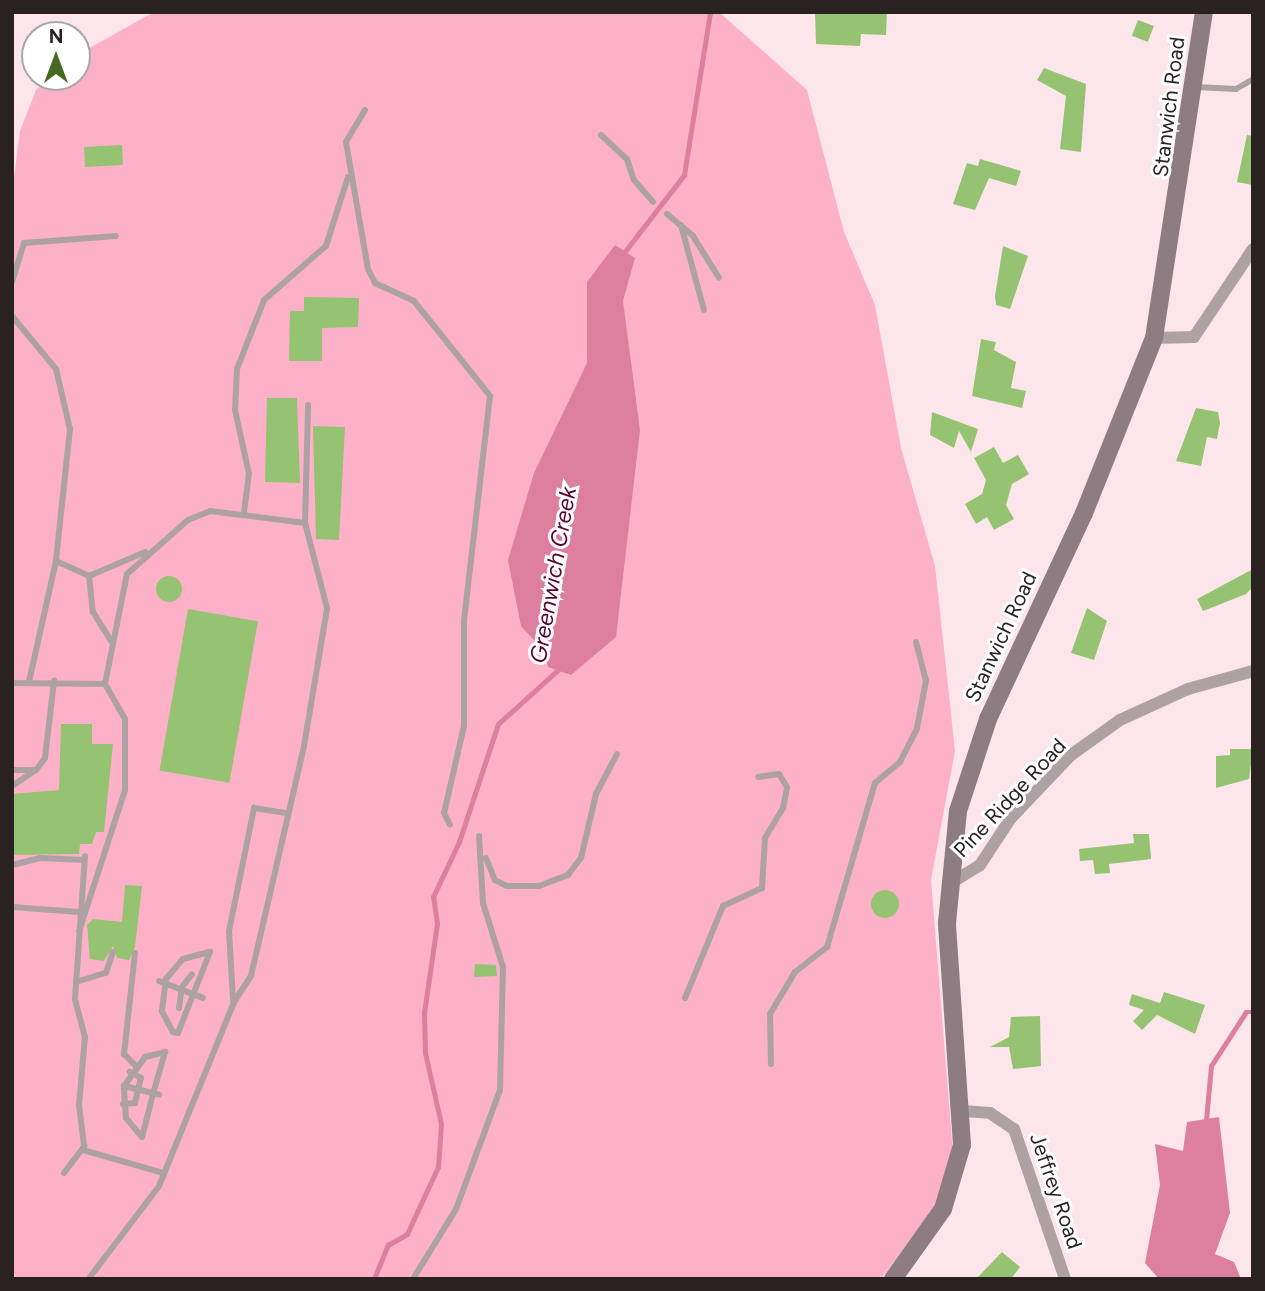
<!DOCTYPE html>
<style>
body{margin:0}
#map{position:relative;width:1265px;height:1291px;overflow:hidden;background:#fce6ec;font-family:Figtree,sans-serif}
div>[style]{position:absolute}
.green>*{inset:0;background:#fcb1c9}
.water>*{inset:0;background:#dd80a0}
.stream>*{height:4.5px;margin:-2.25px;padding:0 2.25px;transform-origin:2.25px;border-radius:2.25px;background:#dd80a0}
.building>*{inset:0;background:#96c371;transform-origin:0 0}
.round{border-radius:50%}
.lane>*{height:6px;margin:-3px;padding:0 3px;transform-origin:3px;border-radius:3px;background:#ada1a4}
.street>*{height:12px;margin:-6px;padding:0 6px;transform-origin:6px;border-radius:6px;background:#ada1a4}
.secondary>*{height:18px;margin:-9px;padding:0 9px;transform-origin:9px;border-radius:9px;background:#8d7d82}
span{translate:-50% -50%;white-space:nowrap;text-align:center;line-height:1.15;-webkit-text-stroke:6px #fff;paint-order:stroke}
.street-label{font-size:21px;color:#2a2123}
.water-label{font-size:23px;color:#59022e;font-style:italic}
.frame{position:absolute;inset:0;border:14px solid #2a2123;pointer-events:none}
.north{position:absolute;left:21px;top:21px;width:70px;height:70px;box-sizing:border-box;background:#fff;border:2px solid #aaa6a7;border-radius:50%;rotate:0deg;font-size:19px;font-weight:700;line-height:28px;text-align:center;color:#2a2123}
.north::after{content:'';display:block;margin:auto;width:24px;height:32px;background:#456922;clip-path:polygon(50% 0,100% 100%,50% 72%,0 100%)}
</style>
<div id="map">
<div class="green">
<div style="clip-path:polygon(154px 12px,719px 12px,807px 90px,844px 232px,875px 305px,901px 448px,935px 566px,955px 751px,931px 880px,953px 1154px,941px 1198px,881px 1279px,12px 1279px,12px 193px,20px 131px,36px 90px,51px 77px,77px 77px,77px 55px)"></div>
</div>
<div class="water">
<div style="clip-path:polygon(615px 245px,635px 258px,623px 301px,640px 430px,616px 637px,571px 675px,548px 667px,544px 651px,521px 626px,508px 560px,534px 473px,587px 363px,587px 282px)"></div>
<div style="clip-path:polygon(1219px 1117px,1230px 1213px,1215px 1254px,1234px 1262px,1241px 1279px,1159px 1279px,1145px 1263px,1160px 1185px,1155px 1144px,1183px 1151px,1187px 1122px)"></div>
</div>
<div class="stream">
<div style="left:623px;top:254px;width:100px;rotate:-52.3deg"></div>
<div style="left:684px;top:175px;width:165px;rotate:-80.9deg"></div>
<div style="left:1206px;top:1120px;width:54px;rotate:-84.7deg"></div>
<div style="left:1211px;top:1066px;width:64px;rotate:-57.1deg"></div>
<div style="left:1246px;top:1012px;width:7px"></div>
<div style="left:374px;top:1279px;width:37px;rotate:-68deg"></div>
<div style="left:388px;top:1245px;width:22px;rotate:-30deg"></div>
<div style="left:407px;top:1234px;width:74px;rotate:-65.2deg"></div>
<div style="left:438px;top:1167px;width:43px;rotate:-86deg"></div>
<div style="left:441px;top:1124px;width:73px;rotate:-102.7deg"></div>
<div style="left:425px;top:1053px;width:40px;rotate:-91.4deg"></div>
<div style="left:424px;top:1013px;width:90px;rotate:-81.7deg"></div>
<div style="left:437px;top:924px;width:27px;rotate:-98deg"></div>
<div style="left:433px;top:897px;width:61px;rotate:-64.7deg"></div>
<div style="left:459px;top:842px;width:124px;rotate:-71.7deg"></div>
<div style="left:498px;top:724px;width:84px;rotate:-42.1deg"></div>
</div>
<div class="building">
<div style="clip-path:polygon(815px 12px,887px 12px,886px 35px,861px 34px,860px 46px,816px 44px)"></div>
<div style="left:1138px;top:20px;width:17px;height:17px;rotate:21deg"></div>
<div style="clip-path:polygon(1044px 68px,1086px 84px,1081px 152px,1060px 149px,1066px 96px,1037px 80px)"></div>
<div style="clip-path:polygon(1247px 135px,1253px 136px,1253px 185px,1237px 182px)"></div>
<div style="left:122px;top:145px;width:20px;height:38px;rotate:87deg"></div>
<div style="clip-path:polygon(980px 159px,1021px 171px,1016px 186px,989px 178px,975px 210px,953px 204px,967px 163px,978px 166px)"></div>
<div style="clip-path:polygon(1003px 246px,1028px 256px,1010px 309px,996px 305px,995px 296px)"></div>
<div style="clip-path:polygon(304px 297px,359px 298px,358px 327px,322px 328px,322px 361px,289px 361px,290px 311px,304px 311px)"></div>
<div style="clip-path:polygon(981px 339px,996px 342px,994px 350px,1016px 362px,1011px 388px,1026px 391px,1022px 408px,972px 396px)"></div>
<div style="clip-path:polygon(267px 398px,297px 398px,300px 483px,265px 482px)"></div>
<div style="clip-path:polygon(1196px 408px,1218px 412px,1220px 423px,1217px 439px,1207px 437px,1201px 466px,1176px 461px)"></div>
<div style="clip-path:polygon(932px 412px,978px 429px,971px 452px,959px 431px,954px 448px,930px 435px)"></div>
<div style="clip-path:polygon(313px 426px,345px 427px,339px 540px,316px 539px)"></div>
<div style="clip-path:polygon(994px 447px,1003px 463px,1018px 455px,1029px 474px,1012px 484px,1006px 505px,1014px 519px,994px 530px,987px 517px,976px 524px,965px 504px,982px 494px,986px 480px,974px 458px)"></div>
<div style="clip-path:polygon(1253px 569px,1253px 587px,1246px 594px,1203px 611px,1197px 599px)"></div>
<div class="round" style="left:156px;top:576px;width:26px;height:26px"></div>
<div style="clip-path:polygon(1087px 608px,1107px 621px,1094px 660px,1071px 653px)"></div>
<div style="left:188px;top:609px;width:71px;height:164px;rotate:10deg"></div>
<div style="clip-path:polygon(61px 724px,92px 724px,92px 744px,113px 744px,104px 832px,96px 832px,92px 844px,80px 844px,79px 854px,12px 855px,12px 794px,59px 790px)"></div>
<div style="clip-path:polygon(1230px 749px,1253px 749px,1249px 779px,1216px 788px,1216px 756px,1230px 755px)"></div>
<div style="clip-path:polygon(1133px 834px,1149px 834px,1151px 859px,1109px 864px,1110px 873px,1095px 874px,1093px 860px,1080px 861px,1079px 849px,1134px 843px)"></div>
<div style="clip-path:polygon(125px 885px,142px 886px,135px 947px,129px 960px,117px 958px,113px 946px,104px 961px,90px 959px,87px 925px,93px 919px,122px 922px)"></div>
<div class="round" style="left:871px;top:890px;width:28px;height:28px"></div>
<div style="clip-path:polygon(475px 964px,496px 965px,497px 976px,474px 977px)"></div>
<div style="clip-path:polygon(1164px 992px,1205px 1005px,1195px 1034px,1157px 1015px,1142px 1030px,1133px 1021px,1144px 1010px,1129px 1005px,1132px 994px,1160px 1003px)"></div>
<div style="clip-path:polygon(1040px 1016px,1041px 1066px,1013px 1069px,1009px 1047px,990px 1047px,1009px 1037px,1011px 1017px)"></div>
<div style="clip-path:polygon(1002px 1252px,1020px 1267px,1011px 1279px,976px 1279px)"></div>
</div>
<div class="lane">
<div style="left:1196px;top:87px;width:40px;rotate:2.9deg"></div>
<div style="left:1236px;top:89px;width:20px;rotate:-30deg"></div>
<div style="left:365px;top:110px;width:37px;rotate:121deg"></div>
<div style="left:346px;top:142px;width:129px;rotate:80.2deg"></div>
<div style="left:368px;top:269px;width:16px;rotate:63deg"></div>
<div style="left:375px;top:283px;width:43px;rotate:24.8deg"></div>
<div style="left:414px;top:301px;width:122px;rotate:51.3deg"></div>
<div style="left:490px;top:396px;width:227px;rotate:96.6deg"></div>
<div style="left:464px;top:622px;width:104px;rotate:90deg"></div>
<div style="left:464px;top:726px;width:89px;rotate:102.9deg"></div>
<div style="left:444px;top:813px;width:13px;rotate:63deg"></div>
<div style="left:601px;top:135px;width:35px;rotate:43deg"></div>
<div style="left:627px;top:159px;width:22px;rotate:72deg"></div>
<div style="left:634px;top:180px;width:29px;rotate:49deg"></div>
<div style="left:667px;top:214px;width:34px;rotate:40deg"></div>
<div style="left:693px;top:236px;width:49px;rotate:58.2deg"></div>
<div style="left:681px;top:225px;width:88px;rotate:74.9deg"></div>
<div style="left:12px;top:282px;width:41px;rotate:-72.9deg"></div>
<div style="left:24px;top:243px;width:92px;rotate:-4.4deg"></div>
<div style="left:12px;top:316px;width:69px;rotate:50.3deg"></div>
<div style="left:56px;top:369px;width:62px;rotate:76.9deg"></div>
<div style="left:70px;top:429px;width:133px;rotate:96.1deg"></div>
<div style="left:56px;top:561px;width:124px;rotate:102.6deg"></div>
<div style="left:244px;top:513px;width:39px;rotate:-83deg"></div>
<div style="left:249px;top:474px;width:66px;rotate:-102.3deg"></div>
<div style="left:235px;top:410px;width:41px;rotate:-87.2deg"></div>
<div style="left:237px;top:369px;width:74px;rotate:-68.6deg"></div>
<div style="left:264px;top:300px;width:82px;rotate:-41.1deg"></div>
<div style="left:326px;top:246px;width:72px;rotate:-72.3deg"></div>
<div style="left:56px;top:561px;width:36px;rotate:24deg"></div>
<div style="left:89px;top:576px;width:36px;rotate:84deg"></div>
<div style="left:93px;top:612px;width:34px;rotate:58deg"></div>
<div style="left:89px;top:576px;width:61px;rotate:-23.2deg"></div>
<div style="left:12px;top:683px;width:93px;rotate:0.6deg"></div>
<div style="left:105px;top:684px;width:112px;rotate:-78.7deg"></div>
<div style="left:127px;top:574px;width:81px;rotate:-41.5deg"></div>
<div style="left:188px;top:520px;width:24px;rotate:-22deg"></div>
<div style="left:210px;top:511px;width:96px;rotate:7.2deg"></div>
<div style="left:12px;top:770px;width:24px"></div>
<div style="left:36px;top:770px;width:15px;rotate:-53deg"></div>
<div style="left:45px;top:758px;width:78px;rotate:-83.3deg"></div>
<div style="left:12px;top:786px;width:29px;rotate:-34deg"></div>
<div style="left:486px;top:858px;width:24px;rotate:68deg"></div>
<div style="left:495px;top:880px;width:13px;rotate:27deg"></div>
<div style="left:507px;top:886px;width:32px"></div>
<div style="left:539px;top:886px;width:31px;rotate:-21deg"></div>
<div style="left:568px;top:875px;width:21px;rotate:-53deg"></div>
<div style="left:581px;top:858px;width:66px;rotate:-76.8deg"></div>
<div style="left:596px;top:794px;width:45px;rotate:-62.3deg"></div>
<div style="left:12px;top:865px;width:29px;rotate:-14deg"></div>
<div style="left:40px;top:858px;width:44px;rotate:2.6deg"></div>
<div style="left:12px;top:907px;width:67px;rotate:4.3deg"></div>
<div style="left:79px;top:931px;width:148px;rotate:-71.9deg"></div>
<div style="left:125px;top:790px;width:71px;rotate:-90deg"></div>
<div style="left:125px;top:719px;width:40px;rotate:-119.7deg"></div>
<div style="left:210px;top:952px;width:87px;rotate:111.6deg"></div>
<div style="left:178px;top:1033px;width:5px;rotate:-169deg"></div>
<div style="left:173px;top:1032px;width:24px;rotate:-118deg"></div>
<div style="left:162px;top:1011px;width:32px;rotate:-83deg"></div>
<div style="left:166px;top:979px;width:26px;rotate:-50deg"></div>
<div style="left:183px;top:959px;width:28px;rotate:-15deg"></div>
<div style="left:135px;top:953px;width:102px;rotate:96.2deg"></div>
<div style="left:124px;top:1054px;width:17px;rotate:45deg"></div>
<div style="left:159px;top:981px;width:47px;rotate:21.1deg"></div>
<div style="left:76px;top:982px;width:31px;rotate:-17deg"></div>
<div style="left:106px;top:973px;width:22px;rotate:-72deg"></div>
<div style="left:685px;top:998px;width:100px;rotate:-67.6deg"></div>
<div style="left:723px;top:906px;width:43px;rotate:-24.8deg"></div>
<div style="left:762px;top:888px;width:50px;rotate:-86.6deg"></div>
<div style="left:765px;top:838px;width:35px;rotate:-59deg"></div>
<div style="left:783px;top:808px;width:21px;rotate:-79deg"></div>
<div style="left:787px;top:787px;width:15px;rotate:-122deg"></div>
<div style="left:779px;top:774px;width:21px;rotate:172deg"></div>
<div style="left:233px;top:1000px;width:69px;rotate:-93.3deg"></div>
<div style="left:229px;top:931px;width:126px;rotate:-78.5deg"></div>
<div style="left:254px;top:808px;width:31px;rotate:9deg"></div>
<div style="left:179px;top:1008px;width:21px;rotate:-82deg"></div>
<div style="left:182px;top:987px;width:16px;rotate:-52deg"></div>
<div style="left:165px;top:1052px;width:44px;rotate:105.9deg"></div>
<div style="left:153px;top:1094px;width:44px;rotate:104.3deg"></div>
<div style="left:142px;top:1137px;width:25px;rotate:-130deg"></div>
<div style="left:126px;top:1118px;width:32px;rotate:-94deg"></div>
<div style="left:124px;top:1086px;width:36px;rotate:-54deg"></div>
<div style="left:145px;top:1057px;width:21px;rotate:-14deg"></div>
<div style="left:771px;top:1064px;width:50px;rotate:-91.1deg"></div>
<div style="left:770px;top:1014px;width:49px;rotate:-59.2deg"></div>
<div style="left:795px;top:972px;width:41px;rotate:-38deg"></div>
<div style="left:827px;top:947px;width:171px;rotate:-73.7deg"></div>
<div style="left:875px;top:783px;width:33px;rotate:-40deg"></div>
<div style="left:900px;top:762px;width:38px;rotate:-63deg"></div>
<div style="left:917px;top:728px;width:48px;rotate:-79.2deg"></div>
<div style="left:926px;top:681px;width:40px;rotate:-104.4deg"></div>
<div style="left:124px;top:1086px;width:36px;rotate:14deg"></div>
<div style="left:123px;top:1104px;width:12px;rotate:-5deg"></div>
<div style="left:135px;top:1103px;width:26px;rotate:-77deg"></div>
<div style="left:141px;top:1078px;width:13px;rotate:-151deg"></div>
<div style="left:83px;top:1150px;width:84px;rotate:15.9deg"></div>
<div style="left:64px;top:1173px;width:34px;rotate:-53deg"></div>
<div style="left:84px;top:1146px;width:41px;rotate:-97deg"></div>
<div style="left:79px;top:1105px;width:68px;rotate:-85deg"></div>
<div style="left:85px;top:1037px;width:39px;rotate:-105deg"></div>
<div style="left:75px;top:999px;width:143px;rotate:-86deg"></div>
<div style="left:90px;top:1277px;width:114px;rotate:-52.8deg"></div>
<div style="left:159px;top:1186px;width:199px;rotate:-67.8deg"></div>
<div style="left:234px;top:1002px;width:31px;rotate:-57deg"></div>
<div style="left:251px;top:976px;width:236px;rotate:-77deg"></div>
<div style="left:304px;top:746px;width:140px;rotate:-80.5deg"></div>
<div style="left:327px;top:608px;width:88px;rotate:-104.5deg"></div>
<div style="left:305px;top:523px;width:118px;rotate:-88.5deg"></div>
<div style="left:413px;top:1279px;width:82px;rotate:-58.4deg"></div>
<div style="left:456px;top:1209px;width:127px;rotate:-69.7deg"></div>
<div style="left:500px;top:1090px;width:123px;rotate:-88.6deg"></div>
<div style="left:503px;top:967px;width:67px;rotate:-107.4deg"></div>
<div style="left:483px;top:903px;width:67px;rotate:-93.4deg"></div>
</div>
<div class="street">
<div style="left:1154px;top:338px;width:40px;rotate:-1.4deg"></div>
<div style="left:1194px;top:337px;width:106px;rotate:-56.2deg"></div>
<div style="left:948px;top:885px;width:38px;rotate:-32deg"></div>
<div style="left:980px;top:865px;width:56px;rotate:-56.6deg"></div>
<div style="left:1011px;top:818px;width:87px;rotate:-46.4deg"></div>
<div style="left:1071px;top:755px;width:60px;rotate:-35.5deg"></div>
<div style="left:1120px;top:720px;width:75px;rotate:-24.5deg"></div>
<div style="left:1188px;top:689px;width:67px;rotate:-15.5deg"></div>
<div style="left:963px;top:1111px;width:27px;rotate:4deg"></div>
<div style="left:990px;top:1113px;width:29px;rotate:34deg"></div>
<div style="left:1014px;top:1129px;width:158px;rotate:71.2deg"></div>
</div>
<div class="secondary">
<div style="left:893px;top:1279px;width:86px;rotate:-54.5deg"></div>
<div style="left:943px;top:1209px;width:67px;rotate:-73.5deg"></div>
<div style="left:962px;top:1145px;width:223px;rotate:-93.9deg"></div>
<div style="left:947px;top:923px;width:113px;rotate:-84.4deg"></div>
<div style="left:958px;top:811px;width:97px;rotate:-71.9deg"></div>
<div style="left:988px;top:719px;width:227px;rotate:-65deg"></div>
<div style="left:1084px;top:513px;width:188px;rotate:-68.2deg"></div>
<div style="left:1154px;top:338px;width:330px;rotate:-81.3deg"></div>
</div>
<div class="street-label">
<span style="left:1169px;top:107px;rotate:-83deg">Stanwich Road</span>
<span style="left:1001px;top:637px;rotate:-65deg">Stanwich Road</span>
<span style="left:1010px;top:798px;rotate:-47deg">Pine Ridge Road</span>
<span style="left:1056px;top:1191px;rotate:71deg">Jeffrey Road</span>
</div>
<div class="water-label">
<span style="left:553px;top:575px;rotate:-80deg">Greenwich Creek</span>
</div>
<div class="frame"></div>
<div class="north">N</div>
</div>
